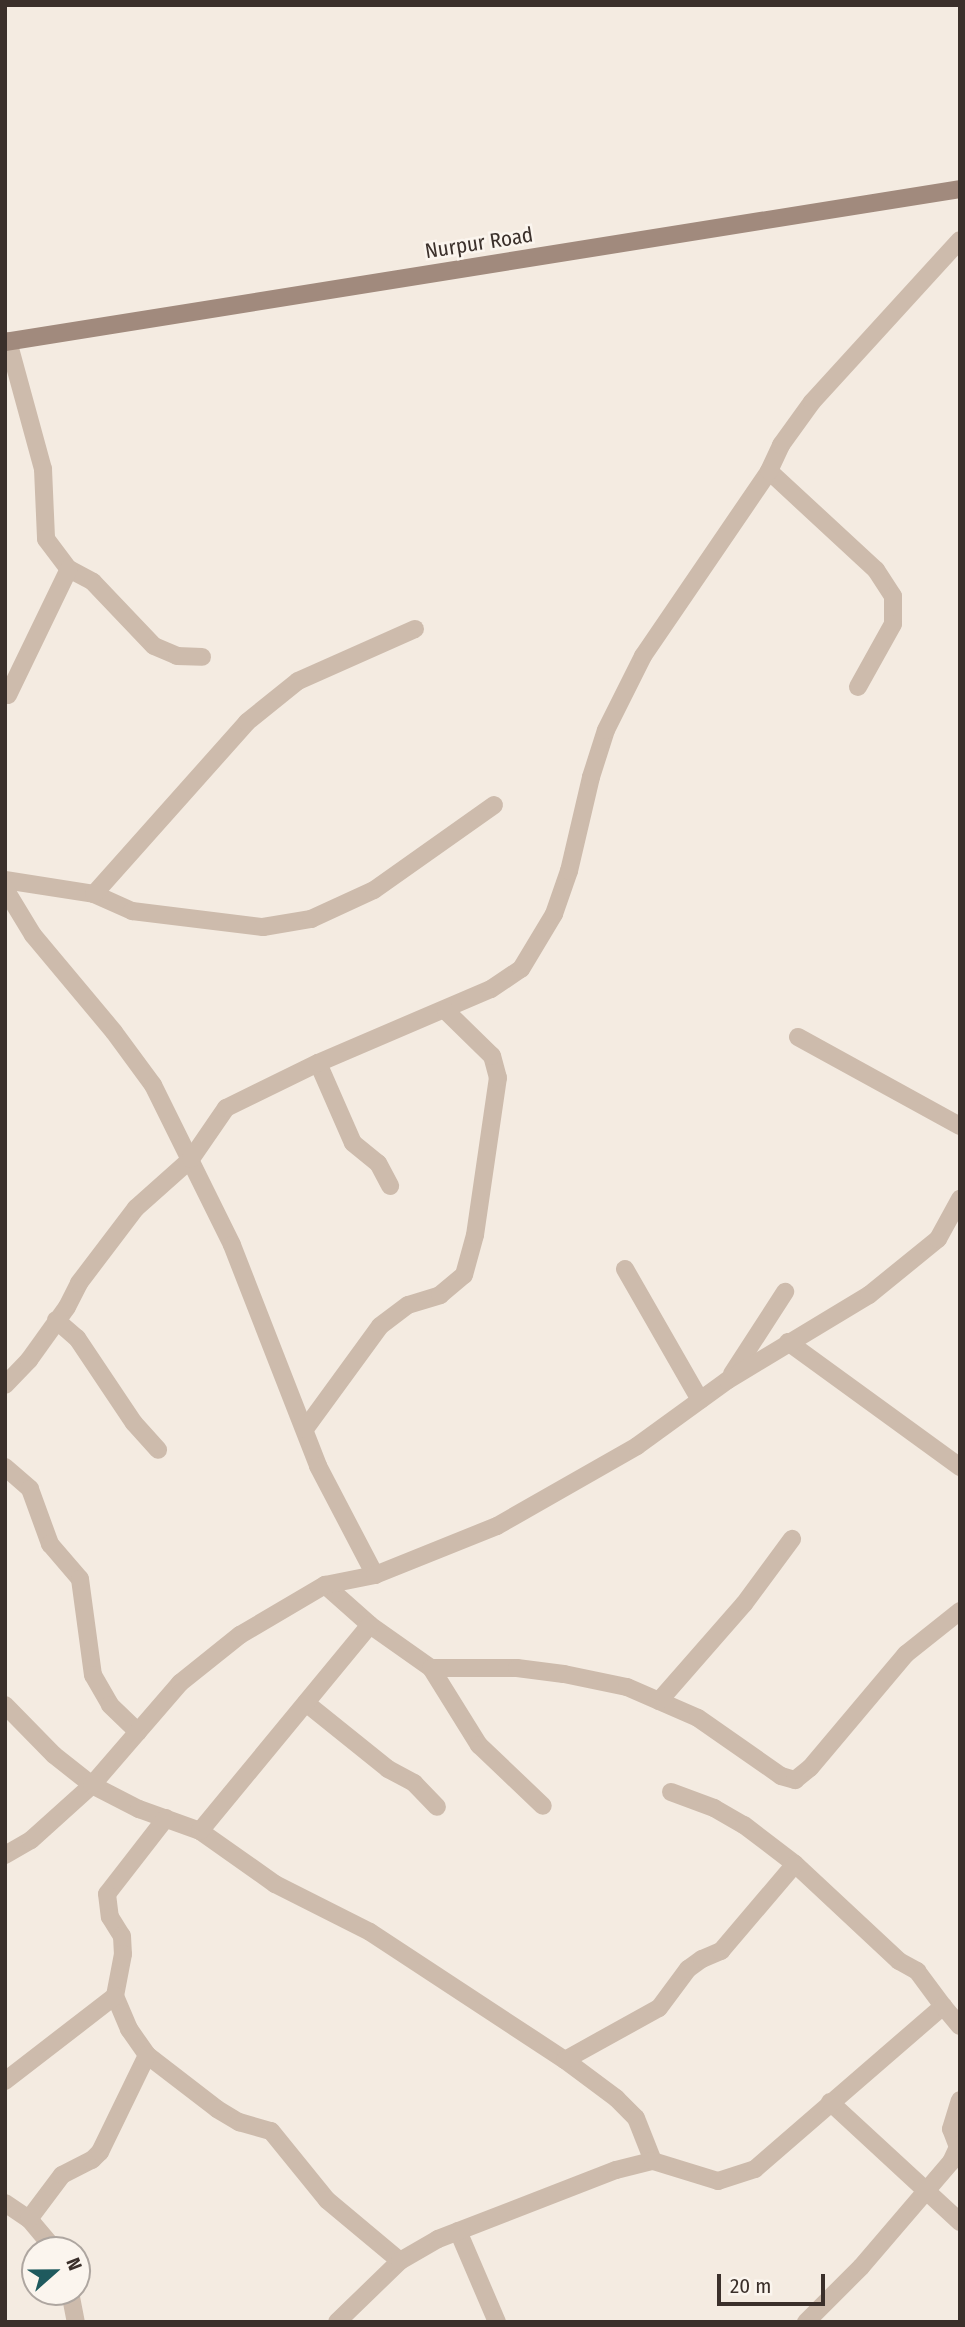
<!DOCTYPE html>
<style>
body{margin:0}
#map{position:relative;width:965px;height:2327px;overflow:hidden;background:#f4ebe1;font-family:"Fira Sans Condensed",sans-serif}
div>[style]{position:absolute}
.street>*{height:18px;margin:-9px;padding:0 9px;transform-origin:9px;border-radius:9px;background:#cdbbac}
.secondary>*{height:18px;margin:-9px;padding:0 9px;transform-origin:9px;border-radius:9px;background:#a18a7d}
span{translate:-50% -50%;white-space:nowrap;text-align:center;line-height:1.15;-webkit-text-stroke:5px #fbf5ee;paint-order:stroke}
.street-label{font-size:21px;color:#3b302b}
.frame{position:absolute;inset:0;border:7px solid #3b302b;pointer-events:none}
.north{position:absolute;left:21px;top:2236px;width:70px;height:70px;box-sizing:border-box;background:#fbf5ee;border:2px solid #aea6a0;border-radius:50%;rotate:69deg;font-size:19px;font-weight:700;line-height:28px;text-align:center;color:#3b302b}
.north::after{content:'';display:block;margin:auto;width:24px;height:32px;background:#1f5a5e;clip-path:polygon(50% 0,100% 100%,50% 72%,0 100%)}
.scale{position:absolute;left:717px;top:2274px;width:108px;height:32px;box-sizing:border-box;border:4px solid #3b302b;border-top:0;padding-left:9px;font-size:21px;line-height:24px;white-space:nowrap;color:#3b302b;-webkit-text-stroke:5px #fbf5ee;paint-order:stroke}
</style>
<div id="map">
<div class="street">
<div style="left:8px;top:341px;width:133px;rotate:74.7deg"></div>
<div style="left:43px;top:469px;width:70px;rotate:87.5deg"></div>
<div style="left:46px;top:539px;width:38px;rotate:53deg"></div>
<div style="left:69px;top:569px;width:27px;rotate:28deg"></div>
<div style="left:93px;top:582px;width:88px;rotate:46.4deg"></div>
<div style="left:154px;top:646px;width:25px;rotate:23deg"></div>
<div style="left:177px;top:656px;width:25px;rotate:2deg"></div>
<div style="left:769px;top:471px;width:146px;rotate:42.8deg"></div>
<div style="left:876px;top:570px;width:31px;rotate:57deg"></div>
<div style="left:893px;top:596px;width:28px;rotate:90deg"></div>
<div style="left:893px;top:624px;width:72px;rotate:119.1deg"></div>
<div style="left:8px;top:695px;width:140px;rotate:-64.2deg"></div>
<div style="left:5px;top:880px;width:90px;rotate:8.9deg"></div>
<div style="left:94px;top:894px;width:42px;rotate:24.1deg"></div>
<div style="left:132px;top:911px;width:132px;rotate:7deg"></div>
<div style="left:263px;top:927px;width:49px;rotate:-9.5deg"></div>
<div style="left:311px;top:919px;width:69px;rotate:-24.7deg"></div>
<div style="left:374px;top:890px;width:147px;rotate:-35.3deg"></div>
<div style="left:5px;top:889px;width:54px;rotate:58.7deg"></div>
<div style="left:33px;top:935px;width:126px;rotate:50.1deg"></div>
<div style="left:114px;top:1032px;width:66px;rotate:53.7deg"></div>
<div style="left:153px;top:1085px;width:178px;rotate:63.7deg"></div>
<div style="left:232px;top:1245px;width:237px;rotate:68.7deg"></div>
<div style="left:318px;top:1466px;width:123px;rotate:62.4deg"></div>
<div style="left:94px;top:894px;width:230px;rotate:-48.3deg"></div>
<div style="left:247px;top:722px;width:65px;rotate:-38.8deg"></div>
<div style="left:298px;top:681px;width:128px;rotate:-24deg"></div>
<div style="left:798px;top:1037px;width:185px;rotate:28.8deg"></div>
<div style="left:318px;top:1063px;width:87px;rotate:66.4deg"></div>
<div style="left:353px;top:1143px;width:32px;rotate:39deg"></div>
<div style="left:378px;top:1163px;width:26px;rotate:62deg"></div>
<div style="left:625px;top:1269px;width:151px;rotate:60.2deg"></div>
<div style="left:56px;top:1320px;width:28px;rotate:41deg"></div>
<div style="left:77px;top:1338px;width:102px;rotate:56.2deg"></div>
<div style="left:134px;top:1423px;width:36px;rotate:48deg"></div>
<div style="left:788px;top:1342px;width:213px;rotate:36deg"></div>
<div style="left:732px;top:1374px;width:98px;rotate:-57.1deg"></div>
<div style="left:5px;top:1385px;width:35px;rotate:-46deg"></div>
<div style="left:29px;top:1360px;width:65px;rotate:-54.4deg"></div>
<div style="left:67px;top:1307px;width:27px;rotate:-63deg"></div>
<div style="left:79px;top:1283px;width:94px;rotate:-52.8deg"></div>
<div style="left:136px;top:1208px;width:74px;rotate:-41.7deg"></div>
<div style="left:191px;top:1159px;width:62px;rotate:-55.5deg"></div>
<div style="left:226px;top:1108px;width:102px;rotate:-26.1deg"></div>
<div style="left:318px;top:1063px;width:188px;rotate:-23.2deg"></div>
<div style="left:491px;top:989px;width:36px;rotate:-34deg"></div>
<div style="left:521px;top:969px;width:64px;rotate:-59deg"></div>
<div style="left:554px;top:914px;width:46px;rotate:-70.8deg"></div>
<div style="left:569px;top:871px;width:97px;rotate:-76.8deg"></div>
<div style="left:591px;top:777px;width:49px;rotate:-72.3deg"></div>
<div style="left:606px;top:730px;width:83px;rotate:-63.4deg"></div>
<div style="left:643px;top:656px;width:224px;rotate:-55.7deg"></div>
<div style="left:769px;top:471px;width:29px;rotate:-65deg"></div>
<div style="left:781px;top:445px;width:53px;rotate:-54.2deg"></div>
<div style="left:812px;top:402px;width:219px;rotate:-47.6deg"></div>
<div style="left:305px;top:1429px;width:127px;rotate:-53.9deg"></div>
<div style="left:380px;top:1326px;width:35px;rotate:-37deg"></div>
<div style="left:408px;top:1305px;width:34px;rotate:-17deg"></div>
<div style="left:440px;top:1295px;width:31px;rotate:-40deg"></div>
<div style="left:464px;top:1275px;width:41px;rotate:-74.6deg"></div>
<div style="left:475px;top:1235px;width:159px;rotate:-81.7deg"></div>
<div style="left:498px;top:1078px;width:23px;rotate:-105deg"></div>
<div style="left:492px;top:1056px;width:64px;rotate:-135.6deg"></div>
<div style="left:5px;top:1467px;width:33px;rotate:41deg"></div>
<div style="left:30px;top:1489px;width:59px;rotate:70deg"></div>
<div style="left:50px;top:1544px;width:46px;rotate:49.4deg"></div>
<div style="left:80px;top:1579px;width:97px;rotate:82.3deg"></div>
<div style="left:93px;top:1675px;width:34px;rotate:60deg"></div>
<div style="left:110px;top:1705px;width:39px;rotate:44deg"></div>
<div style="left:325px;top:1585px;width:60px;rotate:41.6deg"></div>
<div style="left:370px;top:1625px;width:75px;rotate:35.2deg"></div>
<div style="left:431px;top:1668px;width:91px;rotate:58.1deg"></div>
<div style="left:479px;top:1745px;width:88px;rotate:43.6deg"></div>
<div style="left:431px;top:1668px;width:86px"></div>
<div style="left:517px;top:1668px;width:47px;rotate:7.3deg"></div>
<div style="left:564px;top:1674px;width:64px;rotate:11.7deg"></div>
<div style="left:627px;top:1687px;width:77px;rotate:23.6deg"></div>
<div style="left:698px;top:1718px;width:101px;rotate:34.9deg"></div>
<div style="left:781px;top:1776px;width:15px;rotate:16deg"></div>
<div style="left:795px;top:1780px;width:19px;rotate:-39deg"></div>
<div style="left:810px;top:1768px;width:149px;rotate:-49.9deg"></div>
<div style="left:906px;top:1654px;width:69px;rotate:-38.5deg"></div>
<div style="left:659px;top:1701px;width:129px;rotate:-48.8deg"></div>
<div style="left:744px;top:1604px;width:81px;rotate:-53.6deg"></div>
<div style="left:306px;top:1703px;width:105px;rotate:38.8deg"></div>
<div style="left:388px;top:1769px;width:30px;rotate:28deg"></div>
<div style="left:414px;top:1783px;width:33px;rotate:46deg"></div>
<div style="left:5px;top:1705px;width:70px;rotate:45.6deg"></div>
<div style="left:54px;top:1755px;width:48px;rotate:38.3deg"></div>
<div style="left:92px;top:1785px;width:53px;rotate:27.1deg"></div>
<div style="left:139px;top:1809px;width:65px;rotate:19.8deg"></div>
<div style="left:200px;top:1831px;width:92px;rotate:35.2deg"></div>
<div style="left:275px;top:1884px;width:106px;rotate:26.8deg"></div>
<div style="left:370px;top:1932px;width:233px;rotate:33.3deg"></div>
<div style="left:565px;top:2060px;width:64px;rotate:36.7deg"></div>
<div style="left:616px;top:2098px;width:28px;rotate:45deg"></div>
<div style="left:636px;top:2118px;width:46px;rotate:68.4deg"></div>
<div style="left:671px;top:1792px;width:46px;rotate:20.4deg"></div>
<div style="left:714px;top:1808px;width:34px;rotate:30deg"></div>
<div style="left:744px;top:1825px;width:64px;rotate:37.4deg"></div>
<div style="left:795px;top:1864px;width:142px;rotate:43deg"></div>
<div style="left:899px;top:1961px;width:21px;rotate:29deg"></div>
<div style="left:917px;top:1971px;width:44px;rotate:53.4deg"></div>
<div style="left:166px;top:1818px;width:96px;rotate:127.8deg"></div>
<div style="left:107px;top:1894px;width:23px;rotate:83deg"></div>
<div style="left:110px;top:1917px;width:22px;rotate:58deg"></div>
<div style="left:122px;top:1936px;width:18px;rotate:87deg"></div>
<div style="left:123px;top:1954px;width:43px;rotate:100.8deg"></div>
<div style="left:115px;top:1996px;width:36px;rotate:67deg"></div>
<div style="left:129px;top:2029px;width:32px;rotate:55deg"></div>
<div style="left:147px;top:2055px;width:88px;rotate:37.6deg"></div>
<div style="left:217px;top:2109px;width:26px;rotate:31deg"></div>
<div style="left:239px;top:2122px;width:33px;rotate:16deg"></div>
<div style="left:271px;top:2131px;width:89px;rotate:50.9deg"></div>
<div style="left:327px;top:2200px;width:95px;rotate:39.9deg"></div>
<div style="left:200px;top:1831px;width:267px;rotate:-50.5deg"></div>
<div style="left:5px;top:1855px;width:30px;rotate:-30deg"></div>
<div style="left:31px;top:1840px;width:82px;rotate:-42deg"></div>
<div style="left:92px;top:1785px;width:135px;rotate:-49.2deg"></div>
<div style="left:180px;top:1683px;width:77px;rotate:-38.7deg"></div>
<div style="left:240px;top:1635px;width:99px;rotate:-30.5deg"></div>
<div style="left:325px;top:1585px;width:51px;rotate:-11.3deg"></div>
<div style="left:375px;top:1575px;width:131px;rotate:-21.9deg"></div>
<div style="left:497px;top:1526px;width:161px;rotate:-29.7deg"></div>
<div style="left:637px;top:1446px;width:112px;rotate:-36deg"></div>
<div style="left:728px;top:1380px;width:165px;rotate:-31.1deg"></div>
<div style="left:869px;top:1295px;width:89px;rotate:-39.1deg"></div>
<div style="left:938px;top:1239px;width:46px;rotate:-61.2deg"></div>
<div style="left:565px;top:2060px;width:107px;rotate:-29deg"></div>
<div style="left:659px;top:2008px;width:49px;rotate:-53.4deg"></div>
<div style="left:688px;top:1969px;width:17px;rotate:-36deg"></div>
<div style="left:702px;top:1959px;width:21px;rotate:-23deg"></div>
<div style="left:721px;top:1951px;width:114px;rotate:-49.6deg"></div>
<div style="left:5px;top:2081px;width:139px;rotate:-37.7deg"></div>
<div style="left:830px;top:2102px;width:177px;rotate:42.7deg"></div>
<div style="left:5px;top:2203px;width:29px;rotate:34deg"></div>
<div style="left:29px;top:2219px;width:40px;rotate:50deg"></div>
<div style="left:29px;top:2219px;width:55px;rotate:-53.1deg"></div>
<div style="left:62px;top:2175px;width:34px;rotate:-27deg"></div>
<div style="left:92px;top:2160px;width:11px;rotate:-45deg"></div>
<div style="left:100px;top:2152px;width:108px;rotate:-64.1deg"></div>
<div style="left:458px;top:2231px;width:99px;rotate:66.8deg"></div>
<div style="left:70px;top:2292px;width:31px;rotate:79deg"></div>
<div style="left:337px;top:2322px;width:88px;rotate:-44.1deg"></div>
<div style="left:400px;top:2261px;width:44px;rotate:-30.1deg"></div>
<div style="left:438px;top:2239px;width:191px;rotate:-21.2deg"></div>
<div style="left:616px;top:2170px;width:38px;rotate:-14deg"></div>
<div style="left:653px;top:2161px;width:68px;rotate:17.1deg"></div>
<div style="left:718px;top:2181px;width:39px;rotate:-18deg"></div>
<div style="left:755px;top:2169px;width:249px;rotate:-40.9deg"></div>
<div style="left:943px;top:2006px;width:26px;rotate:50deg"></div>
<div style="left:806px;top:2322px;width:78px;rotate:-45deg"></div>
<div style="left:861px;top:2267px;width:138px;rotate:-49.4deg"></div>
<div style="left:951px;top:2162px;width:17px;rotate:-65deg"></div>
<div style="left:958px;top:2147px;width:19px;rotate:-111deg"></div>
<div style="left:951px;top:2129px;width:30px;rotate:-73deg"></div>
</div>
<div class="secondary">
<div style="left:5px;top:342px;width:967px;rotate:-9.1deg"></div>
</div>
<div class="street-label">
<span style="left:479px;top:243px;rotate:-9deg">Nurpur Road</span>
</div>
<div class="frame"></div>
<div class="north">N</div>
<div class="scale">20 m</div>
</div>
